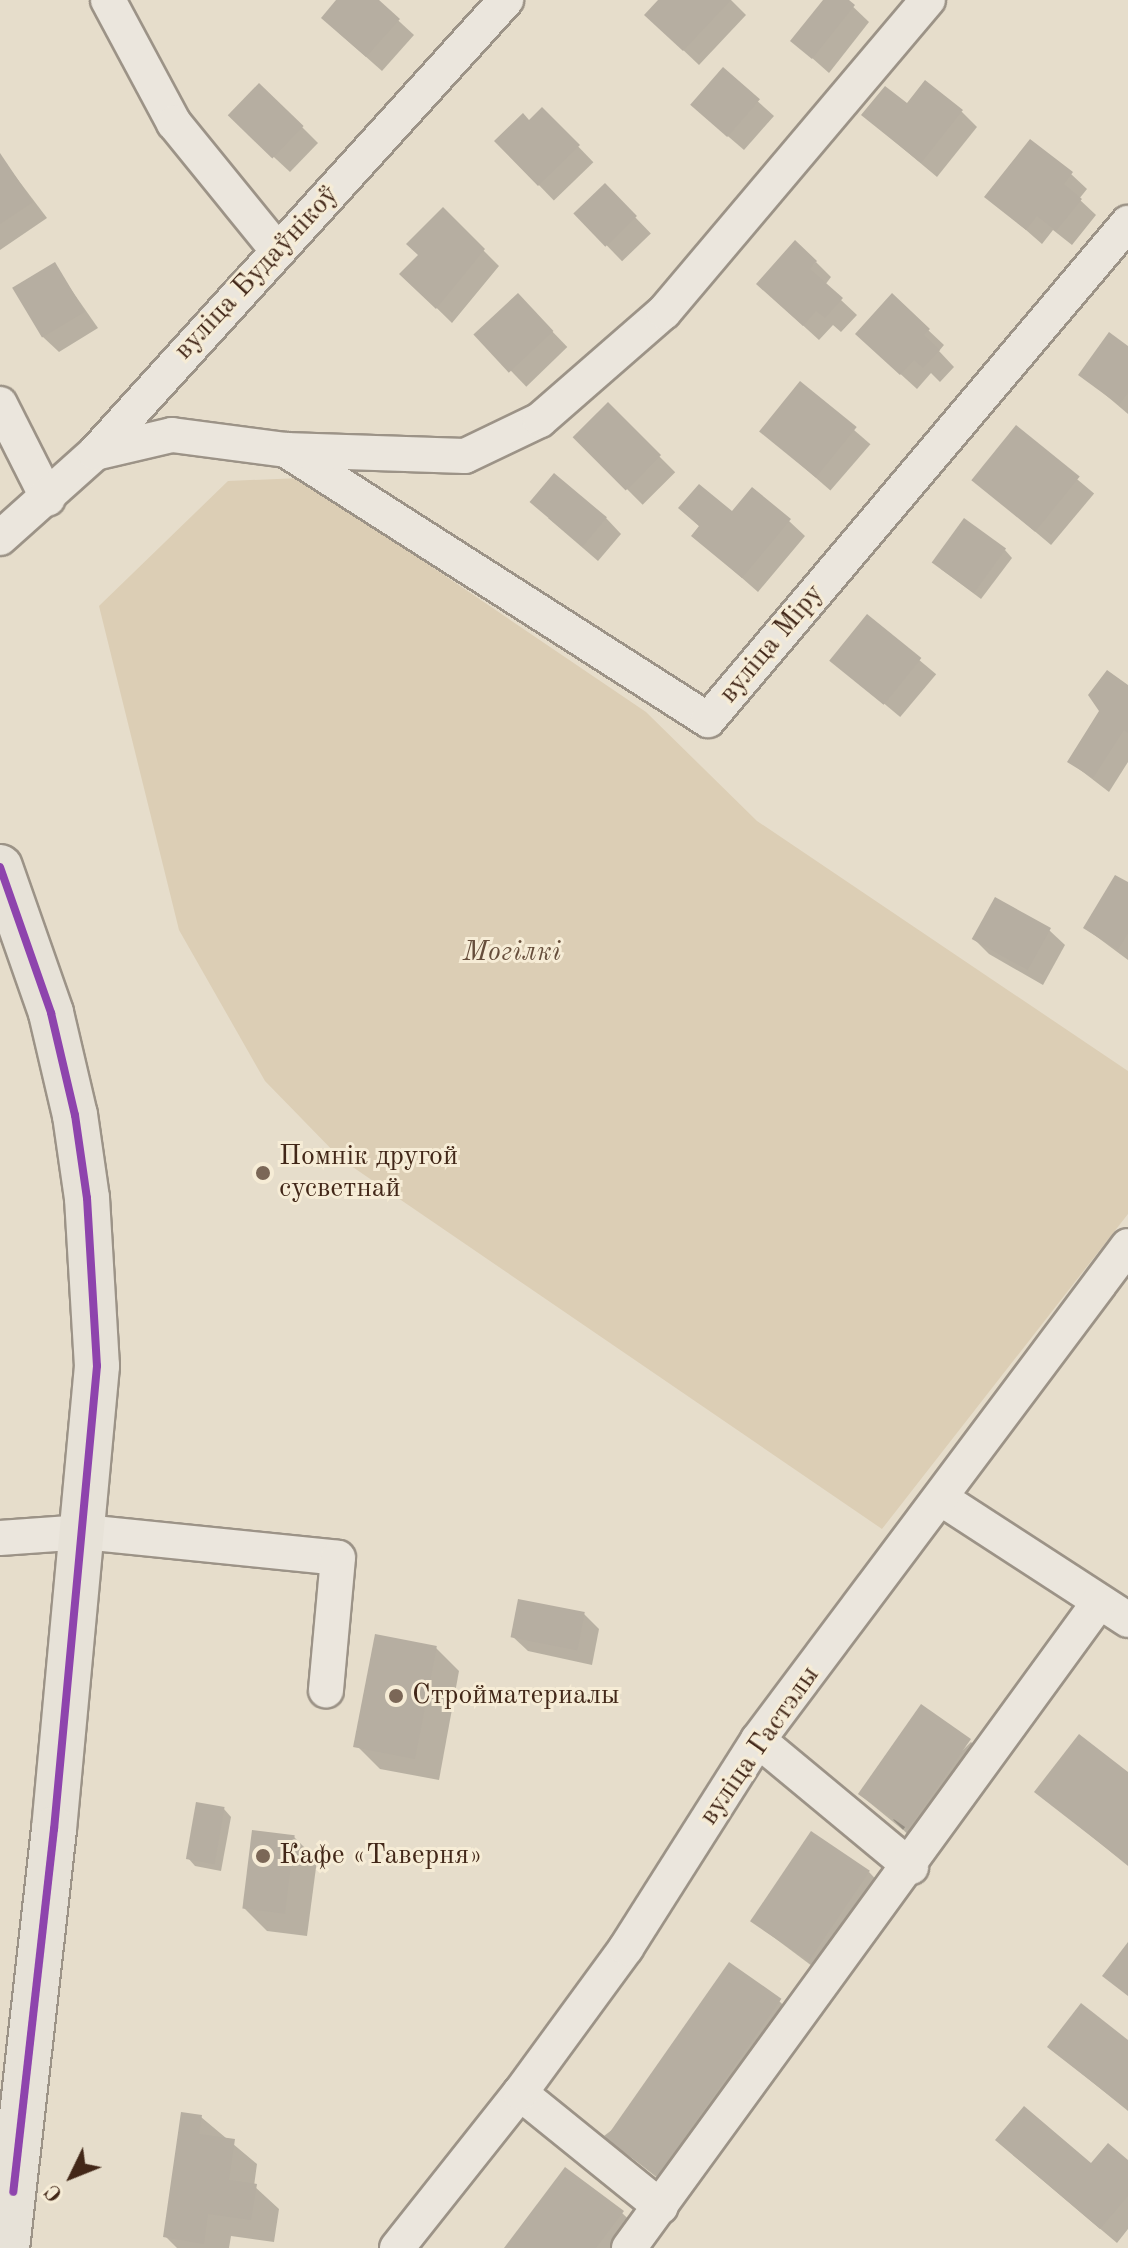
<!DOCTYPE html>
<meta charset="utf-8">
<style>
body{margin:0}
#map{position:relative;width:1128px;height:2248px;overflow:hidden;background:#e6ddcb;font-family:"Old Standard TT",serif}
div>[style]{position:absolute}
.green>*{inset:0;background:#dcceb5}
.shadow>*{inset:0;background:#0003;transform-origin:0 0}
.building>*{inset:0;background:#b6aea1;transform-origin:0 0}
.roads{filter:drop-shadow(2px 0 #9c9387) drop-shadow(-2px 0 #9c9387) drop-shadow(0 2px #9c9387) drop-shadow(0 -2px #9c9387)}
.minor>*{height:34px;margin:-17px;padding:0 17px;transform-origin:17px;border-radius:17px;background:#ebe6dd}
.major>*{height:44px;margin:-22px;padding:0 22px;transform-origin:22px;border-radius:22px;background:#e7e2d8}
.bus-1>*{height:8px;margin:-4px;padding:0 4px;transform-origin:4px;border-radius:4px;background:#8e44ad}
.dots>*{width:22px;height:22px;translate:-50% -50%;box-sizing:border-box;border:4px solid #f6ecd6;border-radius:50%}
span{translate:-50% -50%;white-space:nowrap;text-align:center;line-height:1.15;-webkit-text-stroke:6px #f6ecd6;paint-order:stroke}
.street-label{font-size:28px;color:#422718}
.park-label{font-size:28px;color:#664e3b;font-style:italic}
.poi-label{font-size:28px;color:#422718}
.left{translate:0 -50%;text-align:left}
.north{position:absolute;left:32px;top:2136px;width:80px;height:80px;-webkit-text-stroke:6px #f6ecd6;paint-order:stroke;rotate:227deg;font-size:22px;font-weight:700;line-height:32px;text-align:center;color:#422718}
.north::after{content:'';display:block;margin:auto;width:28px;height:36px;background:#422718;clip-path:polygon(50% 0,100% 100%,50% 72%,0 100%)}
</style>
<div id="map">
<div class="green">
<div style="clip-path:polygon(301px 478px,646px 712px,757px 821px,1128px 1071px,1128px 1214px,882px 1529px,341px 1159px,265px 1081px,179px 930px,99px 606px,228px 481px)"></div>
</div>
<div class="shadow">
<div style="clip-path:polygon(339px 0,376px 0,414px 35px,382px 71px,339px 33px)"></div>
<div style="clip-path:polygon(661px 0,731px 0,746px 15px,699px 65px,662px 30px)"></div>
<div style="clip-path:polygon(826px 0,846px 0,869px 22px,829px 73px,793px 41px)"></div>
<div style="clip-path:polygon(723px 70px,774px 116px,744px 150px,708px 119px)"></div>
<div style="clip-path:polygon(907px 106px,962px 112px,977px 127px,937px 177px,863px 115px)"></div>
<div style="left:542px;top:109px;width:74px;height:55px;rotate:46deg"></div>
<div style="clip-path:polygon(302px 127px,318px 143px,290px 172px,246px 131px)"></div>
<div style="clip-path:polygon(0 156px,47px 218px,0 250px)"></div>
<div style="clip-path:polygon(1071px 174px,1087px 189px,1079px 199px,1096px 215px,1072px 245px,1053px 230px,1042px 244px,987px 196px)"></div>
<div style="left:605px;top:186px;width:66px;height:40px;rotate:46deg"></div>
<div style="clip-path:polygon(443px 210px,499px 266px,452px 323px,402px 274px,420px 255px)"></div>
<div style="clip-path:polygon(816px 262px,831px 277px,825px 285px,857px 315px,841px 332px,833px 325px,819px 340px,774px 299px)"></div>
<div style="clip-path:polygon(54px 265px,98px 328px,59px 352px,43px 337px)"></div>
<div style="left:518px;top:296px;width:71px;height:57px;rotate:46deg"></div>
<div style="clip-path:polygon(892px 296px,944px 345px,939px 351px,954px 367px,940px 382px,931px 373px,917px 389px,873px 349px)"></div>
<div style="clip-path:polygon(1128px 349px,1128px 414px,1081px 374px)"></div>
<div style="left:801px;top:384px;width:92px;height:61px;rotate:41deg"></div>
<div style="left:608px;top:405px;width:95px;height:46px;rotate:45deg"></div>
<div style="left:1016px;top:428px;width:102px;height:67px;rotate:40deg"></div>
<div style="clip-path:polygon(681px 508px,789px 521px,805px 536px,758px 592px,694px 536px,700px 527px)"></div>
<div style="clip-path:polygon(548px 518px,606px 518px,621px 534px,598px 561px)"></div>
<div style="clip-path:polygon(1005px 550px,1012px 558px,981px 599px,941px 569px)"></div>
<div style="left:868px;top:617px;width:89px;height:56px;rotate:40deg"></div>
<div style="clip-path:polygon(1128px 688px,1128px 762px,1109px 792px,1070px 762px)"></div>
<div style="clip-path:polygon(1128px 885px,1128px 960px,1085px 928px)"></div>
<div style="clip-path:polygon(1049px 930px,1065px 945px,1043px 985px,989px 954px,974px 939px)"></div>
<div style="clip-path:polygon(584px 1614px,599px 1629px,592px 1665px,528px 1651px,512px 1636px)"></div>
<div style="clip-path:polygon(436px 1648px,459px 1671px,439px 1780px,380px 1769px,357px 1746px)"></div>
<div style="clip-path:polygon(968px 1740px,903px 1830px,859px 1794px)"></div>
<div style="left:971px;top:1742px;width:20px;height:110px;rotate:45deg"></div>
<div style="clip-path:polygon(1128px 1775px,1128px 1866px,1037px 1792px)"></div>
<div style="clip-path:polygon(224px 1809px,231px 1817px,221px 1871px,195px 1866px,188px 1858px)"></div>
<div style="clip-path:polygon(294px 1837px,317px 1860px,307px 1936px,267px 1931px,244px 1908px)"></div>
<div style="clip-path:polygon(869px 1872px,884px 1888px,824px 1975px,752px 1921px)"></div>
<div style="clip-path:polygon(779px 2001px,795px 2016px,669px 2187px,604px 2136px)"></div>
<div style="clip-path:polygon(1128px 2043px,1128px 2111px,1049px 2047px)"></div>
<div style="clip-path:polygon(201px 2117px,257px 2164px,254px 2186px,279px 2209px,274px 2242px,231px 2236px,229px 2248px,177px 2248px,165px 2236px)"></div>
<div style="clip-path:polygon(1013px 2155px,1091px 2166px,1128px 2163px,1128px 2229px,1117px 2243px)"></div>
<div style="clip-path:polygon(622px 2213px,638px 2228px,623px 2248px,507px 2248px)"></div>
</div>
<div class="building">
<div style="clip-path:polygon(336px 0,379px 0,400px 19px,366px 57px,321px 18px)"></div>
<div style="clip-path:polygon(658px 0,731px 0,683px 51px,644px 15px)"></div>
<div style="clip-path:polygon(823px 0,849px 0,855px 5px,812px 59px,790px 41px)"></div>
<div style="left:723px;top:67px;width:49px;height:50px;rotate:41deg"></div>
<div style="clip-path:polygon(925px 80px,963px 110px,921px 163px,861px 115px,885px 86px,907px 103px)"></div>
<div style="left:259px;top:83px;width:62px;height:45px;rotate:44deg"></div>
<div style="clip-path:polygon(542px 107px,580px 145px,538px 186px,494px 141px,523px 113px,529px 120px)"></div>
<div style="clip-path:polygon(1030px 139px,1073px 172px,1064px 184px,1082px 199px,1056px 231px,1037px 216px,1026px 230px,984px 197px)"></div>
<div style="clip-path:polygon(0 153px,33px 202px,0 224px)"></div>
<div style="left:605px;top:183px;width:46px;height:44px;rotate:46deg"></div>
<div style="clip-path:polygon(443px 207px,485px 249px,436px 309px,399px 274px,418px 255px,406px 244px)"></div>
<div style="clip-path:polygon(795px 240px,817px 261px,810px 269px,843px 298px,825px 318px,816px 311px,803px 326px,756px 284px)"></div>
<div style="left:55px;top:262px;width:58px;height:50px;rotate:59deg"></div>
<div style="left:518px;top:293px;width:52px;height:61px;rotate:47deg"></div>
<div style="clip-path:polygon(892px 293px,930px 329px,924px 335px,940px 350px,923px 368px,914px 360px,900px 375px,855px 334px)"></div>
<div style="clip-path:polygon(1109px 332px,1128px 346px,1128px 393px,1119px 405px,1078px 375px)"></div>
<div style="left:800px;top:381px;width:73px;height:65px;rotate:39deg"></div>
<div style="left:608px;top:402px;width:75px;height:50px;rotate:45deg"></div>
<div style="left:1016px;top:425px;width:82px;height:71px;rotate:39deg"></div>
<div style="left:554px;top:473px;width:69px;height:38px;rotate:40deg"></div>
<div style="clip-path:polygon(699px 484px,732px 511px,752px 487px,791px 519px,742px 578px,691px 536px,699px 526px,678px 508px)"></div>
<div style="left:964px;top:518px;width:52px;height:55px;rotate:36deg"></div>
<div style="left:867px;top:614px;width:70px;height:60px;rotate:39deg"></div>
<div style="clip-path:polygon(1107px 670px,1128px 685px,1128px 733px,1124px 730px,1093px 778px,1067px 762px,1099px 711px,1088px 695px)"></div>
<div style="clip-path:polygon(1115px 875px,1128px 882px,1128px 933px,1118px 950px,1083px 928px)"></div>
<div style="left:995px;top:897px;width:64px;height:48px;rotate:29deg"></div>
<div style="left:518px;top:1599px;width:68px;height:39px;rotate:11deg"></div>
<div style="left:375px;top:1634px;width:63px;height:115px;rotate:11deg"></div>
<div style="left:921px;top:1704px;width:61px;height:110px;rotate:35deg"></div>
<div style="clip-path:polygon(1079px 1734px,1128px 1772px,1128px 1865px,1034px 1792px)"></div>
<div style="left:196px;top:1802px;width:29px;height:58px;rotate:10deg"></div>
<div style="left:252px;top:1830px;width:43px;height:79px;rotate:7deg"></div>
<div style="left:811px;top:1831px;width:71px;height:109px;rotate:34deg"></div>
<div style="clip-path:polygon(1128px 1942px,1128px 1996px,1102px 1976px)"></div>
<div style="left:729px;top:1962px;width:64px;height:216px;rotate:35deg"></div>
<div style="clip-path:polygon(1081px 2003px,1128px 2040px,1128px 2110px,1047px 2047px)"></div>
<div style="clip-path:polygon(1024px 2106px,1091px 2163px,1108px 2143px,1128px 2160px,1128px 2196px,1100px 2229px,995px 2140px)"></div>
<div style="clip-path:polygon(181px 2112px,202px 2115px,199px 2134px,235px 2139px,229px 2180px,257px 2184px,251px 2220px,208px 2214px,204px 2244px,163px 2237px)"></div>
<div style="clip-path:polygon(565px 2167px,624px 2211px,596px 2248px,504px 2248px)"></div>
</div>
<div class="roads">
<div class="minor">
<div style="left:108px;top:0;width:140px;rotate:61.8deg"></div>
<div style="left:174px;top:123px;width:165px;rotate:50.9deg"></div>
<div style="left:0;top:404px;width:106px;rotate:63.2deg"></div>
<div style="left:286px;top:450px;width:501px;rotate:32.61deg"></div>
<div style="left:708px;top:720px;width:651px;rotate:-49.8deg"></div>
<div style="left:95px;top:453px;width:79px;rotate:-13.2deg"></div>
<div style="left:172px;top:435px;width:115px;rotate:7.5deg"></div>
<div style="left:286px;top:450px;width:179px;rotate:1.9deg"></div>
<div style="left:465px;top:456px;width:83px;rotate:-25.6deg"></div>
<div style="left:540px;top:420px;width:164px;rotate:-41.1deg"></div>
<div style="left:664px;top:312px;width:409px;rotate:-49.8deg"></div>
<div style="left:0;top:538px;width:127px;rotate:-41.8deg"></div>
<div style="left:95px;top:453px;width:612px;rotate:-47.78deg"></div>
<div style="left:942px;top:1499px;width:222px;rotate:33deg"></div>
<div style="left:0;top:1538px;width:84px;rotate:-4.1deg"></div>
<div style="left:84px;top:1532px;width:255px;rotate:5.8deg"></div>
<div style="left:338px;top:1558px;width:133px;rotate:95.2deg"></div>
<div style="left:758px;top:1740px;width:199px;rotate:39.7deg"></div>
<div style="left:520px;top:2093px;width:181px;rotate:39deg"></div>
<div style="left:397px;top:2248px;width:198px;rotate:-51.6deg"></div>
<div style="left:520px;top:2093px;width:180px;rotate:-53.8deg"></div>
<div style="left:626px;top:1948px;width:246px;rotate:-57.6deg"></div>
<div style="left:758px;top:1740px;width:617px;rotate:-53.17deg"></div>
<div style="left:629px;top:2248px;width:799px;rotate:-53.96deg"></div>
</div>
<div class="major">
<div style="left:0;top:867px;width:155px;rotate:70.7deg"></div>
<div style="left:51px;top:1013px;width:105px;rotate:76.8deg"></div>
<div style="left:75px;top:1115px;width:84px;rotate:81.8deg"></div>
<div style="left:87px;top:1198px;width:168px;rotate:86.6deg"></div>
<div style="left:97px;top:1366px;width:465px;rotate:95.3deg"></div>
<div style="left:54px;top:1829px;width:422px;rotate:96.4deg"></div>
</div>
</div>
<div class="bus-1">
<div style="left:0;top:867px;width:155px;rotate:70.7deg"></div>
<div style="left:51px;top:1013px;width:105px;rotate:76.8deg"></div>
<div style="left:75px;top:1115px;width:84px;rotate:81.8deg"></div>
<div style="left:87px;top:1198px;width:168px;rotate:86.6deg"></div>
<div style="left:97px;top:1366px;width:465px;rotate:95.3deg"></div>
<div style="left:54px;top:1829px;width:365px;rotate:96.4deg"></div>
</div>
<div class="dots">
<div style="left:263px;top:1173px;background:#7b6757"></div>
<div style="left:396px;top:1696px;background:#7b6757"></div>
<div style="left:263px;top:1856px;background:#7b6757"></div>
</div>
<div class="street-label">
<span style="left:257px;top:273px;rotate:-47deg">вуліца Будаўнікоў</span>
<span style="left:772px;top:644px;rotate:-50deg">вуліца Міру</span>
<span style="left:760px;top:1746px;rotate:-55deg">вуліца Гастэлы</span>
</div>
<div class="park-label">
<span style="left:512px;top:953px">Могілкі</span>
</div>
<div class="poi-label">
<span class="left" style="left:279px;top:1173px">Помнік другой<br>сусветнай</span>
<span class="left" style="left:412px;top:1696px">Стройматериалы</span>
<span class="left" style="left:279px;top:1856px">Кафе «Таверня»</span>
</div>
<div class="north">С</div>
</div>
